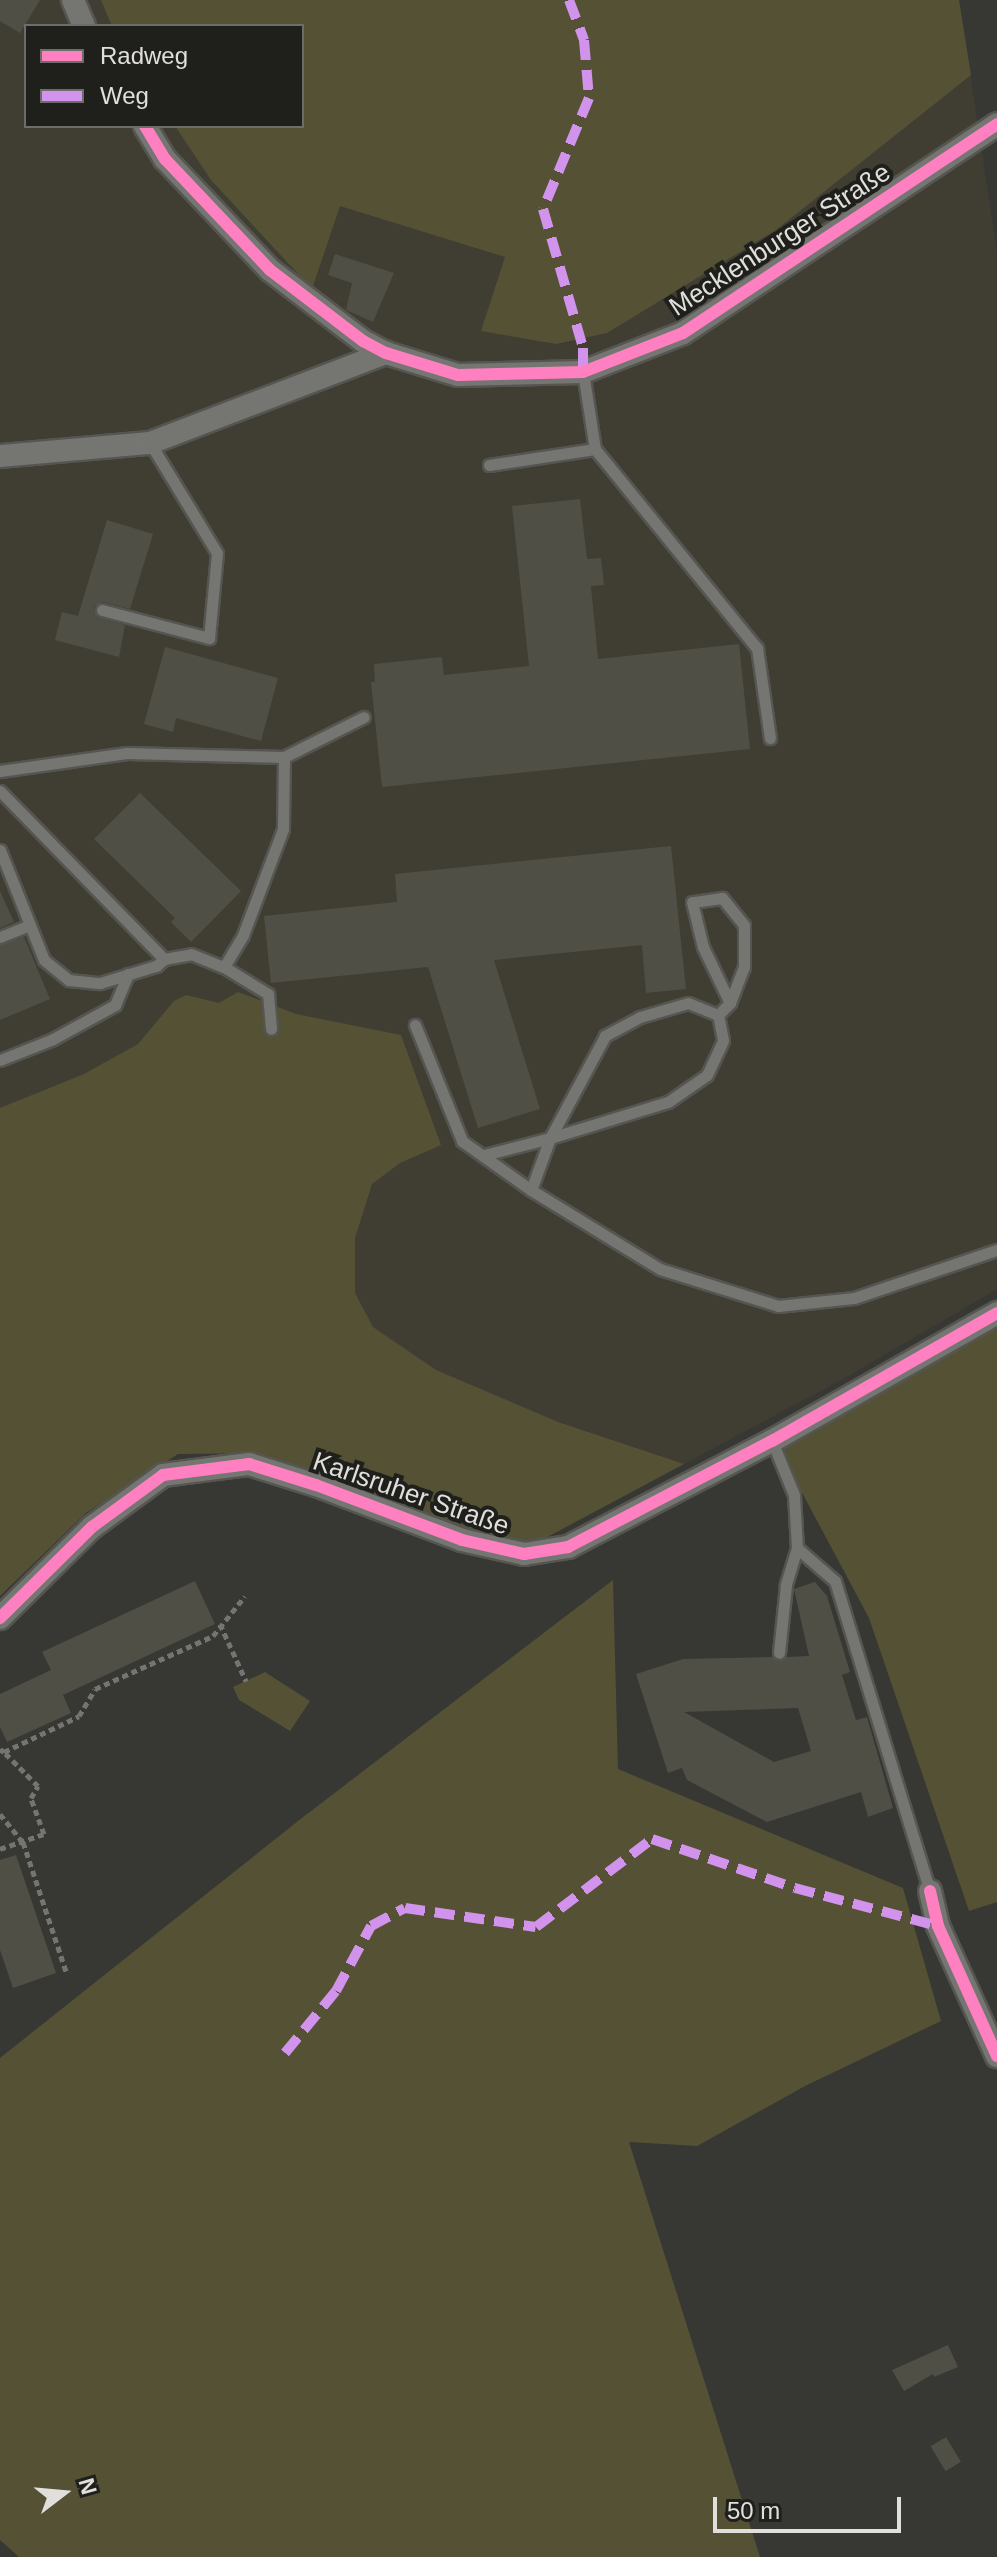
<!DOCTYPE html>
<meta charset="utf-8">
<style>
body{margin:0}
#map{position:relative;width:997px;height:2557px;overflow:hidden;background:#373733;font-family:Helvetica,sans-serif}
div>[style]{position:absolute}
.built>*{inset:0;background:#403e32}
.green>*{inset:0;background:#555135}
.building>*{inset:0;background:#504f45;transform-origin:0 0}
.path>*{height:5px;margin-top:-2.5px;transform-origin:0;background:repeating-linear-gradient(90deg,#747472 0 6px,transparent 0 10px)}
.roads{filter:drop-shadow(2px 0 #555551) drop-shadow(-2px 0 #555551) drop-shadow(0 2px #555551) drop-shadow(0 -2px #555551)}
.lane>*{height:11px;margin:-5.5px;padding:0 5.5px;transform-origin:5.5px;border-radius:5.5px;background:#757572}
.street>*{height:22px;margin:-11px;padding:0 11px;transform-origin:11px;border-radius:11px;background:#757572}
.quiet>*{height:10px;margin-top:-5px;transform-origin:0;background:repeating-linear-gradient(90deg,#d193ec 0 20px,transparent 0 30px)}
.cycleway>*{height:12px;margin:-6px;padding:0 6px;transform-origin:6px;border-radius:6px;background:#ff80c0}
span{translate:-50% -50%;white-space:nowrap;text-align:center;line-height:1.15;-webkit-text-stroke:8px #1f1f1c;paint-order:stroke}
.street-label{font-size:26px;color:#e0dfdb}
.legend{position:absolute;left:24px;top:24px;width:280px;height:104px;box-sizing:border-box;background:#1f1f1c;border:2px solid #6c6c68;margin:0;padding:10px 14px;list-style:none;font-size:24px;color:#e0dfdb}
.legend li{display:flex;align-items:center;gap:16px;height:40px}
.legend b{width:40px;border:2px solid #6c6c68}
.north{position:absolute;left:24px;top:2453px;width:80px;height:80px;-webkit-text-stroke:6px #1f1f1c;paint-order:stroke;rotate:74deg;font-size:22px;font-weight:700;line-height:32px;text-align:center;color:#e0dfdb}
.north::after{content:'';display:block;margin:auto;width:28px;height:36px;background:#e0dfdb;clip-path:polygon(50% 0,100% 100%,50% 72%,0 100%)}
.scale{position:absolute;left:713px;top:2497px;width:188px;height:36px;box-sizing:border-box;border:4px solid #e0dfdb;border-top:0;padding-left:10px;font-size:24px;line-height:28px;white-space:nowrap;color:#e0dfdb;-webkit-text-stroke:6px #1f1f1c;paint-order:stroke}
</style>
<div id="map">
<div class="built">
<div style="clip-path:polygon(evenodd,0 0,959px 0,997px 251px,997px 1289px,845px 1378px,525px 1549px,329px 1482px,257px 1453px,178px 1454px,86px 1513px,0 1596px,0 0,26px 26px,302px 26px,302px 126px,26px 126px,26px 26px)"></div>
</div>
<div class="green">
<div style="clip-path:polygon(101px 0,959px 0,971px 75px,776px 230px,607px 333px,556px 344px,481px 331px,505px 257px,340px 206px,312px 289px,211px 180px,175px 126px,302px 126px,302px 26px,112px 26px)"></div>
<div style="clip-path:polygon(238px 992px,296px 1014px,401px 1035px,441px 1145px,400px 1163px,372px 1184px,355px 1238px,355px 1293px,373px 1327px,436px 1370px,558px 1422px,684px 1464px,525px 1549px,460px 1532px,257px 1453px,178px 1454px,86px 1513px,0 1596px,0 1108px,84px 1074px,138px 1044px,174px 1001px,186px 995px,219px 1003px)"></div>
<div style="clip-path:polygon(997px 1299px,997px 1902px,969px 1911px,869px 1618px,768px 1429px)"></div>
<div style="clip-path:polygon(613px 1580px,618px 1769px,903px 1888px,941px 2021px,805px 2086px,697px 2146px,629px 2142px,760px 2557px,19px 2557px,0 2540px,0 2058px,298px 1821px)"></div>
<div style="clip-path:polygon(265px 1672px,310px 1701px,290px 1731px,239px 1700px,233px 1687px)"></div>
</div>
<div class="building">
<div style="clip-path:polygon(0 0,40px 0,20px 33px,0 21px)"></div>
<div style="clip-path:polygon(335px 254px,394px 273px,373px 322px,346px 310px,352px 283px,328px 275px)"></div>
<div style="clip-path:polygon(580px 499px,587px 559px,601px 558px,604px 585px,591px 586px,598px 659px,739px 644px,750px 749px,382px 787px,371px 682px,375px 682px,374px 664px,442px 657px,444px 675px,529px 666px,512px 506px)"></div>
<div style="clip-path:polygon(107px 520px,153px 534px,130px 609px,103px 602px,94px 607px,97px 617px,125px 625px,119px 657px,55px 640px,62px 612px,78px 616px)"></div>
<div style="clip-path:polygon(165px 647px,278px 678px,261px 741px,176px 718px,173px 732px,144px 724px)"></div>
<div style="clip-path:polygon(140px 793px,241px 891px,191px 942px,171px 922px,175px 918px,94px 839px)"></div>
<div style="clip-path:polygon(671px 846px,686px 989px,646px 993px,642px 945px,494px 960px,540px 1109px,478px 1128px,428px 967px,271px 983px,264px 916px,397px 902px,395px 874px)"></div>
<div style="clip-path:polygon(0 891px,14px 922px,0 928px)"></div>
<div style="clip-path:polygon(24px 937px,50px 999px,0 1020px,0 945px)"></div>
<div style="clip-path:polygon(195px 1581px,215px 1624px,63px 1695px,71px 1713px,7px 1742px,0 1727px,0 1694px,51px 1670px,42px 1652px)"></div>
<div style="clip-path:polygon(evenodd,815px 1582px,827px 1596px,850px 1672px,842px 1675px,856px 1720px,867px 1717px,893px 1808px,868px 1817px,861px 1792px,767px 1822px,687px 1780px,682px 1768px,668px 1773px,636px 1674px,683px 1659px,772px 1657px,779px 1661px,786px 1657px,809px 1656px,794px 1589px,815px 1582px,798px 1708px,811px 1751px,774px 1762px,684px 1712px,798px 1708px)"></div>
<div style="clip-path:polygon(16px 1855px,56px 1973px,13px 1988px,0 1950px,0 1860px)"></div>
<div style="clip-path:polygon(948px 2345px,958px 2367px,934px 2377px,933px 2374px,904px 2391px,892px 2370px)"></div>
<div style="left:946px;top:2437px;width:29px;height:18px;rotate:59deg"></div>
</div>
<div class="path">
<div style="left:220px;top:1624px;width:63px;rotate:65.5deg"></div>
<div style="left:0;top:1749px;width:5px;rotate:37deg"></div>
<div style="left:4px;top:1752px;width:83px;rotate:-25.6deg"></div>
<div style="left:79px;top:1716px;width:31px;rotate:-59deg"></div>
<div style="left:95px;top:1689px;width:129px;rotate:-24.2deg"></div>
<div style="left:213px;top:1636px;width:51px;rotate:-51.3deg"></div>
<div style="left:0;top:1814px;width:36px;rotate:51deg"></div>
<div style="left:23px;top:1842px;width:139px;rotate:71.6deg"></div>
<div style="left:0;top:1849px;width:46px;rotate:-18.8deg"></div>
<div style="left:44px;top:1834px;width:38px;rotate:-110deg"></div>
<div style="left:31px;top:1798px;width:14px;rotate:-60deg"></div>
<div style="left:38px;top:1786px;width:48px;rotate:-135deg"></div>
</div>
<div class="roads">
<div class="lane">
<div style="left:595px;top:449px;width:257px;rotate:50.9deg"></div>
<div style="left:757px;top:648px;width:91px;rotate:81.8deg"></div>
<div style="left:489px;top:465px;width:107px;rotate:-8.6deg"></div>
<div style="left:595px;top:449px;width:78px;rotate:-98.9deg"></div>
<div style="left:102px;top:610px;width:111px;rotate:14.7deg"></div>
<div style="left:209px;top:638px;width:85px;rotate:-84.6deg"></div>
<div style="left:217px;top:553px;width:129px;rotate:-121.3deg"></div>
<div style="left:0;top:771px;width:128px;rotate:-8.1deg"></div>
<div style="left:127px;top:753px;width:157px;rotate:1.5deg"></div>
<div style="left:284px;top:757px;width:89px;rotate:-26.6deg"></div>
<div style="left:0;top:791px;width:235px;rotate:45.7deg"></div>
<div style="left:164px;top:959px;width:27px;rotate:-10deg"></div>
<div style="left:191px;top:954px;width:35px;rotate:22deg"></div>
<div style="left:224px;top:967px;width:37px;rotate:-59deg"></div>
<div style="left:243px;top:935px;width:113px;rotate:-69.3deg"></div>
<div style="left:283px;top:829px;width:72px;rotate:-89.2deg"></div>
<div style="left:0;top:850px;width:118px;rotate:68.2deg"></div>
<div style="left:44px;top:960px;width:32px;rotate:39deg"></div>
<div style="left:69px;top:980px;width:31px;rotate:6deg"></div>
<div style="left:100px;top:983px;width:59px;rotate:-16.9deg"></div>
<div style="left:156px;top:966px;width:11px;rotate:-41deg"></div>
<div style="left:0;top:937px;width:32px;rotate:-22deg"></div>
<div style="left:224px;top:967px;width:52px;rotate:31.5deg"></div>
<div style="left:268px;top:994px;width:35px;rotate:85deg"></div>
<div style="left:718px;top:1015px;width:17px;rotate:-45deg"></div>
<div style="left:730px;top:1003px;width:39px;rotate:-69deg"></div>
<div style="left:744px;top:967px;width:42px;rotate:-90deg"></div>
<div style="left:744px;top:925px;width:35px;rotate:-129deg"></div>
<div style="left:722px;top:898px;width:30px;rotate:172deg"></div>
<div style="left:692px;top:902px;width:46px;rotate:76.3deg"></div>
<div style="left:703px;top:947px;width:62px;rotate:64.3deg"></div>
<div style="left:415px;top:1025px;width:125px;rotate:67.9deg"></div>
<div style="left:462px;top:1141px;width:85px;rotate:35.4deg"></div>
<div style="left:531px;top:1190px;width:151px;rotate:31.5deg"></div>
<div style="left:660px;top:1269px;width:124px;rotate:17.4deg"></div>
<div style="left:778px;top:1306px;width:76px;rotate:-6deg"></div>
<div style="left:854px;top:1298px;width:151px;rotate:-18.6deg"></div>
<div style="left:0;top:1060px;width:57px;rotate:-21.6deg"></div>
<div style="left:53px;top:1039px;width:71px;rotate:-28.7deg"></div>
<div style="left:115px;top:1005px;width:34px;rotate:-67deg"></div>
<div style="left:484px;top:1155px;width:68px;rotate:-14.4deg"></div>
<div style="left:550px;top:1138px;width:123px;rotate:-17deg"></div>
<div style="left:668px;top:1102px;width:47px;rotate:-34.7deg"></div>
<div style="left:707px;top:1075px;width:38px;rotate:-65deg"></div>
<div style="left:723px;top:1040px;width:25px;rotate:-101deg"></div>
<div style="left:718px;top:1015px;width:32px;rotate:-158deg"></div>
<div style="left:688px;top:1003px;width:50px;rotate:163.7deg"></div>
<div style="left:640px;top:1017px;width:40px;rotate:152deg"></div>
<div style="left:605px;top:1036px;width:116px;rotate:118.3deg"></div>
<div style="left:550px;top:1138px;width:55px;rotate:110.1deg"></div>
<div style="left:772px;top:1441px;width:58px;rotate:67.8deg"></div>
<div style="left:794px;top:1495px;width:53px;rotate:86.8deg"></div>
<div style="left:797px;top:1548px;width:39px;rotate:107deg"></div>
<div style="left:786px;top:1585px;width:68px;rotate:95.9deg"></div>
<div style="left:797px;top:1548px;width:50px;rotate:41deg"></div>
<div style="left:835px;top:1581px;width:324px;rotate:73deg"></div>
</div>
<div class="street">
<div style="left:73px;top:0;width:28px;rotate:67deg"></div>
<div style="left:145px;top:126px;width:39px;rotate:59deg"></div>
<div style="left:165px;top:159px;width:153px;rotate:46.6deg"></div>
<div style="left:270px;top:270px;width:117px;rotate:37.4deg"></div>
<div style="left:363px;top:341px;width:26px;rotate:28deg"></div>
<div style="left:386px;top:353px;width:75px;rotate:17deg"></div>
<div style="left:458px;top:375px;width:125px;rotate:-1.4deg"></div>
<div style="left:583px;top:372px;width:107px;rotate:-21.3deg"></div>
<div style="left:683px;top:333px;width:377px;rotate:-33.6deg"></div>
<div style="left:0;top:456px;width:151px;rotate:-5deg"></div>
<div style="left:150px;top:443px;width:253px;rotate:-20.9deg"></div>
<div style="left:0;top:1618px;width:129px;rotate:-44.7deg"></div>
<div style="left:92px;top:1527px;width:88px;rotate:-36.2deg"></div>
<div style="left:163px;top:1475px;width:87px;rotate:-7.3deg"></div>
<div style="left:249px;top:1464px;width:70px;rotate:17.4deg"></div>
<div style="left:316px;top:1485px;width:156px;rotate:20.6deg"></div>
<div style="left:462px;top:1540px;width:64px;rotate:12.7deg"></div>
<div style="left:524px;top:1554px;width:45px;rotate:-9deg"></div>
<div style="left:568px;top:1547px;width:230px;rotate:-27.5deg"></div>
<div style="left:772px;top:1441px;width:259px;rotate:-29.6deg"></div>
<div style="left:930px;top:1891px;width:36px;rotate:77deg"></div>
<div style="left:938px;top:1926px;width:143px;rotate:65.6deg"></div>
</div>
</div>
<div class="quiet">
<div style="left:569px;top:0;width:43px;rotate:69.4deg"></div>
<div style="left:584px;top:40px;width:58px;rotate:85.1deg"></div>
<div style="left:589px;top:98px;width:120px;rotate:112.5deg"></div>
<div style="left:543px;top:209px;width:145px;rotate:73.9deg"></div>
<div style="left:583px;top:348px;width:24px;rotate:90deg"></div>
<div style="left:285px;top:2053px;width:80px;rotate:-50.6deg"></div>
<div style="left:336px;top:1991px;width:74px;rotate:-61.7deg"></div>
<div style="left:371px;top:1926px;width:38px;rotate:-28deg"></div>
<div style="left:405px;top:1908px;width:132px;rotate:8.3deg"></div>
<div style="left:536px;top:1927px;width:146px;rotate:-37.2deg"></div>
<div style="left:652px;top:1839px;width:151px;rotate:18.9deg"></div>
<div style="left:795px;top:1888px;width:148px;rotate:14.9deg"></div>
</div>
<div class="cycleway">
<div style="left:145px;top:126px;width:39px;rotate:59deg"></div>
<div style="left:165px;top:159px;width:153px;rotate:46.6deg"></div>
<div style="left:270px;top:270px;width:117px;rotate:37.4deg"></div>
<div style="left:363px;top:341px;width:26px;rotate:28deg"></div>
<div style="left:386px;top:353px;width:75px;rotate:17deg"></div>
<div style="left:458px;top:375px;width:125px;rotate:-1.4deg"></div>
<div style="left:583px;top:372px;width:107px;rotate:-21.3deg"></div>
<div style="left:683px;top:333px;width:377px;rotate:-33.6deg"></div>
<div style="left:0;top:1618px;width:129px;rotate:-44.7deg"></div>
<div style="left:92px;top:1527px;width:88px;rotate:-36.2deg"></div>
<div style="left:163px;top:1475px;width:87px;rotate:-7.3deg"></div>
<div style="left:249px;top:1464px;width:70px;rotate:17.4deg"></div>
<div style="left:316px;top:1485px;width:156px;rotate:20.6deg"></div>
<div style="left:462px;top:1540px;width:64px;rotate:12.7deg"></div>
<div style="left:524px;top:1554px;width:45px;rotate:-9deg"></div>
<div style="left:568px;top:1547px;width:230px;rotate:-27.5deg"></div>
<div style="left:772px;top:1441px;width:259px;rotate:-29.6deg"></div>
<div style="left:930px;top:1891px;width:36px;rotate:77deg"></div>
<div style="left:938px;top:1926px;width:143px;rotate:65.6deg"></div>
</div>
<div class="street-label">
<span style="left:780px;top:240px;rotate:-33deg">Mecklenburger Straße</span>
<span style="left:411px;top:1494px;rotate:19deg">Karlsruher Straße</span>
</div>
<ul class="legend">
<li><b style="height:10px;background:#ff80c0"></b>Radweg</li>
<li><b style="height:10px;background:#d193ec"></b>Weg</li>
</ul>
<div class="north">N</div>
<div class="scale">50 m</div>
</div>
